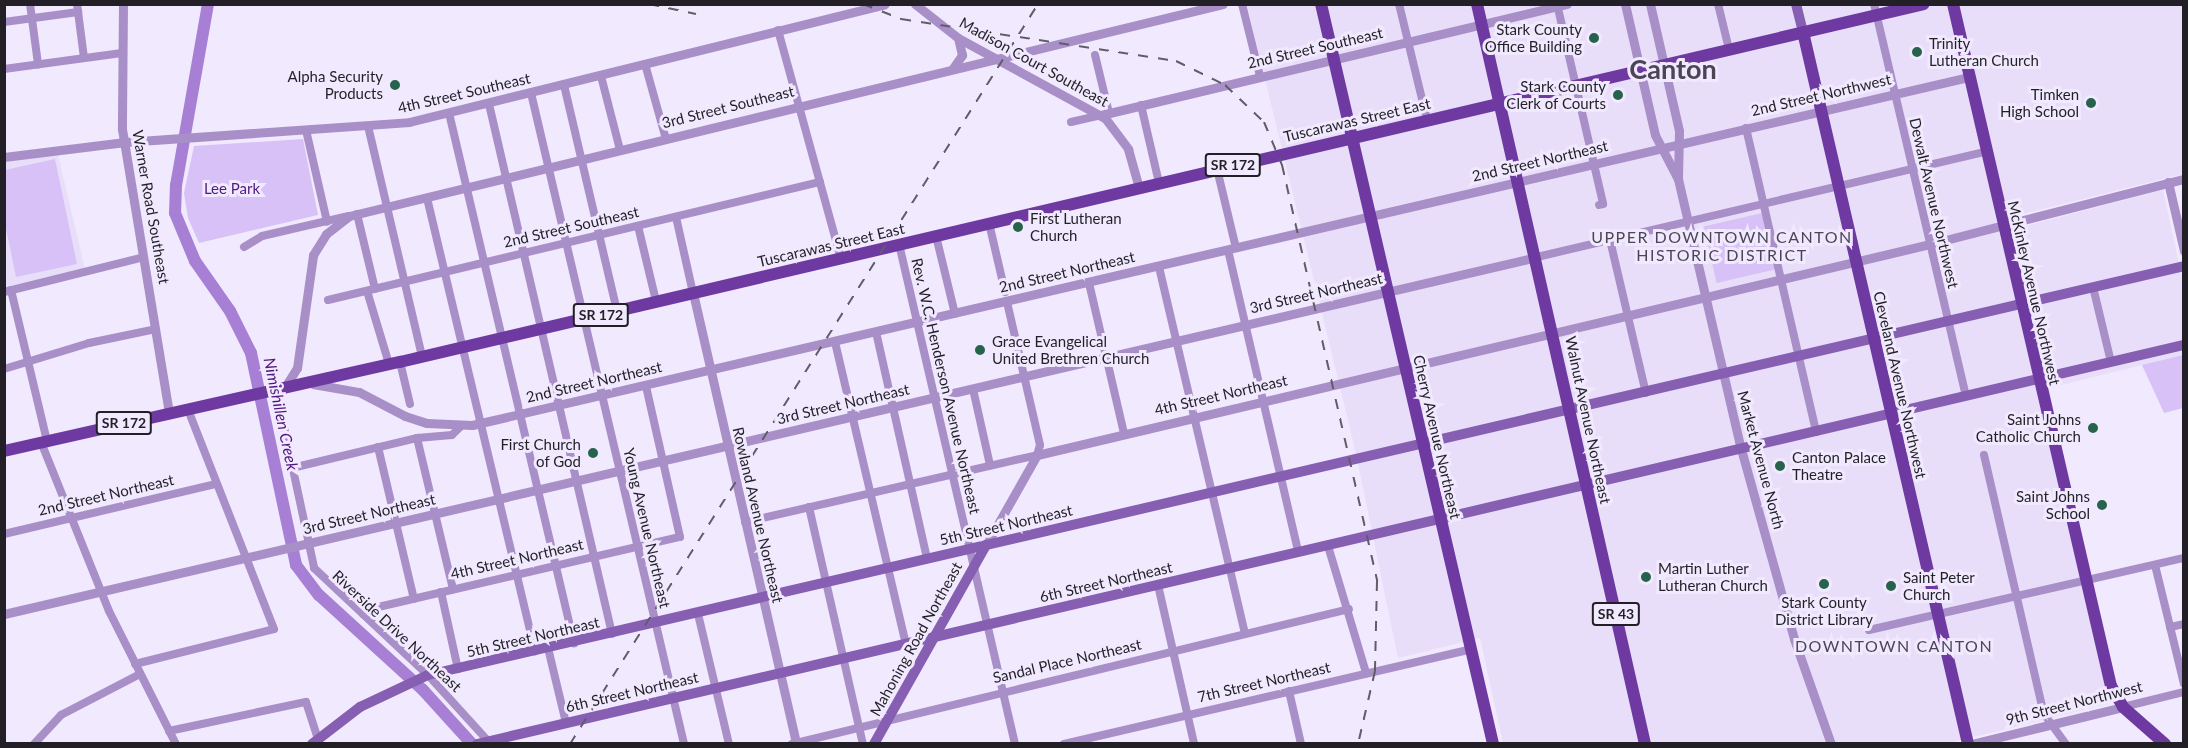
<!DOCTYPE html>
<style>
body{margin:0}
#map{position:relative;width:2188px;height:748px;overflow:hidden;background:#f1e9fe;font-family:Lato,sans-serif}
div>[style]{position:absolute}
.built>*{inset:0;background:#e9defa}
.green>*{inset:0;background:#d8c1f7;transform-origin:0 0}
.river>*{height:12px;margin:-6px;padding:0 6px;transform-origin:6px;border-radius:6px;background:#a780d6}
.minor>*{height:8px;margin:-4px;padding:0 4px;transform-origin:4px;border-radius:4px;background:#a88fc7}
.tertiary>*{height:9px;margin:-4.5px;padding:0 4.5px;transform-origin:4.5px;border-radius:4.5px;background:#a88fc7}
.secondary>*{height:10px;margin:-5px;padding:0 5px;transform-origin:5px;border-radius:5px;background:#865fb2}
.primary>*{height:12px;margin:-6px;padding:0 6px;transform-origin:6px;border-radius:6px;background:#6e3aa1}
.rail>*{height:2px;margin-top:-1px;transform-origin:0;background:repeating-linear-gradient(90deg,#615c68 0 10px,transparent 0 20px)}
.dots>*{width:16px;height:16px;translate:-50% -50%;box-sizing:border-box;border:3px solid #f1e9fe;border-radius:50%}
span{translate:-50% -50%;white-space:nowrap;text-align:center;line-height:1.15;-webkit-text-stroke:6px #f1e9fe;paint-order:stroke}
.shield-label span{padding:2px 4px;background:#f1e9fe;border:2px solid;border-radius:4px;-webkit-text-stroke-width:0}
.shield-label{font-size:14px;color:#221f27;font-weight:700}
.poi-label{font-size:15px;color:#221f27}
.right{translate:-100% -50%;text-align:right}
.left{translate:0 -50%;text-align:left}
.street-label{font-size:15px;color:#221f27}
.park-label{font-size:15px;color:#521a80}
.neighbourhood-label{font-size:16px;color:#4c4556;letter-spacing:1.5px}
.water-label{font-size:16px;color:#4f167d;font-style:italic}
.town-label{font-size:27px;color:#4c4556;font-weight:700}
.frame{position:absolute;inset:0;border:6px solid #221f27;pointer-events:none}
</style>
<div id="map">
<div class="built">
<div style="clip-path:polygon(1247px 5px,2183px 5px,2183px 174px,2007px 218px,1964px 24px,1999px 233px,2163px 190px,2183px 282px,2183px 355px,2049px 388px,2108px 704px,1949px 743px,1503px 743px,1480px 638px,1398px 658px,1355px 449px)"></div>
<div style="clip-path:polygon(58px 155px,85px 269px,5px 288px,4px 162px)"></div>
</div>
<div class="green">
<div style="clip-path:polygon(303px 139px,318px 215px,199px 243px,188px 218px,184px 193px,194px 146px)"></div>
<div style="clip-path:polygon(55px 159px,77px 264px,16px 277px,5px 224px,5px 170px)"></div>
<div style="left:1762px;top:213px;width:58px;height:60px;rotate:77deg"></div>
<div style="clip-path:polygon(2183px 355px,2183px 408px,2164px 413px,2142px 365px)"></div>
</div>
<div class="river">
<div style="left:208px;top:4px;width:184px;rotate:100deg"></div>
<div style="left:176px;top:185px;width:28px;rotate:92deg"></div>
<div style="left:175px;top:213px;width:52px;rotate:67.4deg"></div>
<div style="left:195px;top:261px;width:61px;rotate:55deg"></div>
<div style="left:230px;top:311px;width:47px;rotate:63.4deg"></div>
<div style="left:251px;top:353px;width:217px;rotate:78deg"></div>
<div style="left:296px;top:565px;width:38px;rotate:53deg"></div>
<div style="left:319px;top:595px;width:141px;rotate:42.4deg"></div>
<div style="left:423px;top:690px;width:73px;rotate:47.8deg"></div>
</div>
<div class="minor">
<div style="left:30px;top:4px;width:61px;rotate:82.4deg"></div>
<div style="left:77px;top:4px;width:54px;rotate:82.6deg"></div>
<div style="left:1242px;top:4px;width:74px;rotate:76deg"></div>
<div style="left:1399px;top:4px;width:119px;rotate:76.4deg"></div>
<div style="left:1557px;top:4px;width:205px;rotate:77deg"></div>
<div style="left:1603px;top:204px;width:4px;rotate:166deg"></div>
<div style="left:1718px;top:4px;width:46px;rotate:76.3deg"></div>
<div style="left:1874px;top:4px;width:403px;rotate:76.8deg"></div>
<div style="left:4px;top:22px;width:75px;rotate:-7.7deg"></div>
<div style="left:778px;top:30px;width:237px;rotate:74.6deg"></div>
<div style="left:1095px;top:55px;width:60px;rotate:76.4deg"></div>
<div style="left:645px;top:64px;width:78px;rotate:74.4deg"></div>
<div style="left:4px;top:69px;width:119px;rotate:-7.7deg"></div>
<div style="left:601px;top:76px;width:76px;rotate:75.6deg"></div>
<div style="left:564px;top:85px;width:232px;rotate:76.8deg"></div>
<div style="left:531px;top:93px;width:669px;rotate:76.77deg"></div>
<div style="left:489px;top:104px;width:544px;rotate:76.93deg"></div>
<div style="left:1141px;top:105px;width:80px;rotate:77deg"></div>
<div style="left:449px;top:113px;width:545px;rotate:76.73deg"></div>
<div style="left:1071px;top:122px;width:31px;rotate:-13deg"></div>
<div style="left:368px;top:126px;width:237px;rotate:76.8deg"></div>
<div style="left:1746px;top:128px;width:312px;rotate:77deg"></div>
<div style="left:306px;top:130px;width:94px;rotate:77.1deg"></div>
<div style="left:1217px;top:169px;width:81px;rotate:76.5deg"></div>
<div style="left:427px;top:198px;width:466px;rotate:76.6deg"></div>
<div style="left:357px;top:214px;width:77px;rotate:76.5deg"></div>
<div style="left:676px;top:217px;width:78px;rotate:77.4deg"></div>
<div style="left:989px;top:223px;width:71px;rotate:76.9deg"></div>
<div style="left:638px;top:226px;width:77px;rotate:76.5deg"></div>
<div style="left:936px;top:236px;width:80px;rotate:76.3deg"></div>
<div style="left:1610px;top:240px;width:157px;rotate:76.8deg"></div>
<div style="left:899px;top:244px;width:513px;rotate:76.94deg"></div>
<div style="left:244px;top:247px;width:21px;rotate:-31deg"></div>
<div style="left:262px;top:236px;width:88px;rotate:-13.1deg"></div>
<div style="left:1228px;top:250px;width:310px;rotate:76.9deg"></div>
<div style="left:1537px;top:257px;width:461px;rotate:-13.2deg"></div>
<div style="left:1159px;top:267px;width:376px;rotate:76.8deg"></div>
<div style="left:1089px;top:283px;width:155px;rotate:76.9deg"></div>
<div style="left:2093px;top:287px;width:77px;rotate:76.5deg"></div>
<div style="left:11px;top:290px;width:155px;rotate:76.6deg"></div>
<div style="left:367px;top:291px;width:76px;rotate:73.2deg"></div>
<div style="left:4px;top:292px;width:144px;rotate:-14deg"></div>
<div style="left:328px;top:300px;width:506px;rotate:-13.49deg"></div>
<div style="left:876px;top:332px;width:233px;rotate:77.3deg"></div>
<div style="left:835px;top:342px;width:311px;rotate:76.8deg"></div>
<div style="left:400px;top:362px;width:43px;rotate:76.6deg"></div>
<div style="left:4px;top:369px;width:89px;rotate:-17deg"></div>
<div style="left:89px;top:343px;width:68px;rotate:-11.8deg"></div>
<div style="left:973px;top:389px;width:78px;rotate:77.4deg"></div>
<div style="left:276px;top:390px;width:182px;rotate:77.9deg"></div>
<div style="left:314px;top:568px;width:156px;rotate:43.2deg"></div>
<div style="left:428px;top:675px;width:89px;rotate:47.7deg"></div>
<div style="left:417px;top:438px;width:155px;rotate:76.6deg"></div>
<div style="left:41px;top:442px;width:182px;rotate:68.1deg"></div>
<div style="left:109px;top:611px;width:149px;rotate:63.3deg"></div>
<div style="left:378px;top:447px;width:156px;rotate:76.7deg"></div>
<div style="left:1984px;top:455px;width:266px;rotate:77deg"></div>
<div style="left:2044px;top:714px;width:37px;rotate:54deg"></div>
<div style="left:292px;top:468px;width:129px;rotate:-13.5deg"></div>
<div style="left:417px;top:438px;width:35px;rotate:-5deg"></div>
<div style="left:452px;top:435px;width:13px;rotate:-45deg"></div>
<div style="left:809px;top:507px;width:243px;rotate:77.2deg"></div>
<div style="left:745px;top:522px;width:300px;rotate:-12.9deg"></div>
<div style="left:1037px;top:455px;width:10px;rotate:-73deg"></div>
<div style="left:1040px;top:445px;width:147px;rotate:-103deg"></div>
<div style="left:4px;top:534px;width:217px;rotate:-13.3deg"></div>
<div style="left:1328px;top:546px;width:133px;rotate:73.3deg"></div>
<div style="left:2155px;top:565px;width:122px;rotate:76.3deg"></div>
<div style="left:1158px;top:585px;width:163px;rotate:77.2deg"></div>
<div style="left:441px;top:592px;width:79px;rotate:77.6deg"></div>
<div style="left:363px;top:614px;width:13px;rotate:-29deg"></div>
<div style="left:374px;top:608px;width:314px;rotate:-13.1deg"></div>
<div style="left:680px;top:537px;width:155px;rotate:-102.7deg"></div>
<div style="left:698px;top:614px;width:134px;rotate:76.6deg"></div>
<div style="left:2170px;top:627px;width:14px;rotate:-12deg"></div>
<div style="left:1869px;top:630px;width:323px;rotate:-12.9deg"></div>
<div style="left:548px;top:648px;width:77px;rotate:76.5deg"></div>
<div style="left:135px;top:664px;width:143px;rotate:-14.1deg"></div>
<div style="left:274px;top:629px;width:235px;rotate:-111.4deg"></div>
<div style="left:1289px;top:691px;width:54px;rotate:77.2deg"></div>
<div style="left:2123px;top:707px;width:63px;rotate:-13.8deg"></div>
<div style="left:169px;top:731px;width:140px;rotate:-12deg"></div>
<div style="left:306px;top:702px;width:42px;rotate:72deg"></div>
<div style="left:34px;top:744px;width:40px;rotate:-47deg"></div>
<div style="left:61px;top:715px;width:89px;rotate:-27.4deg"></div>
<div style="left:792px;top:744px;width:573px;rotate:-13.62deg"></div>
<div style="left:1064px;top:744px;width:418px;rotate:-13.1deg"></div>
</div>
<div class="tertiary">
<div style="left:123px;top:4px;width:125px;rotate:90.5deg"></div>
<div style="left:122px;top:129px;width:288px;rotate:80.6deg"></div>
<div style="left:915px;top:4px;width:55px;rotate:38.3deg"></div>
<div style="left:958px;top:38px;width:167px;rotate:28.6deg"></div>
<div style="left:1105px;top:118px;width:39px;rotate:53deg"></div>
<div style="left:1128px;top:149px;width:41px;rotate:74.2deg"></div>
<div style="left:1625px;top:4px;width:134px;rotate:77.1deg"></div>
<div style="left:1655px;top:135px;width:50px;rotate:62.4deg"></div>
<div style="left:1650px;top:4px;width:130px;rotate:77.1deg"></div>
<div style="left:1679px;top:131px;width:48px;rotate:91.2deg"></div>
<div style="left:1678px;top:179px;width:277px;rotate:76.9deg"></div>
<div style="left:1741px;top:449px;width:197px;rotate:74.4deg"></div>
<div style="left:1794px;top:639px;width:111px;rotate:70.6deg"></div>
<div style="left:953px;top:68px;width:16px;rotate:-55deg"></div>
<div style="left:962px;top:55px;width:17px;rotate:-103deg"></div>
<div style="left:1101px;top:115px;width:479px;rotate:-13.4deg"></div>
<div style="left:4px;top:157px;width:122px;rotate:-7.1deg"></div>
<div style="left:125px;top:142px;width:285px;rotate:-4deg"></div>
<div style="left:409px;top:122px;width:490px;rotate:-13.9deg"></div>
<div style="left:2168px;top:182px;width:71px;rotate:76.9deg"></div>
<div style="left:693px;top:293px;width:463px;rotate:77.1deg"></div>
<div style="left:313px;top:384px;width:47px;rotate:9.9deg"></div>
<div style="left:359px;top:392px;width:52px;rotate:27.6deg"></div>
<div style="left:405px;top:416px;width:23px;rotate:18deg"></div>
<div style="left:427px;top:423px;width:45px;rotate:2.5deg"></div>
<div style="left:472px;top:425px;width:1537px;rotate:-13.09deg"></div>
<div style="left:285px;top:387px;width:22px;rotate:-58deg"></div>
<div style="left:297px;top:368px;width:114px;rotate:-81.9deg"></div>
<div style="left:313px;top:255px;width:25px;rotate:-58deg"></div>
<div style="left:326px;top:234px;width:29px;rotate:-38deg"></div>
<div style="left:349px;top:216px;width:899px;rotate:-13.63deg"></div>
<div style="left:986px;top:545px;width:103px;rotate:-60.5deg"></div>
<div style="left:1037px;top:455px;width:918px;rotate:-13.29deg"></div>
<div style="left:1930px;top:244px;width:262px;rotate:-14.4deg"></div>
<div style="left:4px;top:614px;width:1574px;rotate:-13.11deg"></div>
<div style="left:1971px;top:744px;width:156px;rotate:-13.7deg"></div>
</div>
<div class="secondary">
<div style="left:1796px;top:4px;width:29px;rotate:76deg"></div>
<div style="left:312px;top:744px;width:61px;rotate:-37.6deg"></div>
<div style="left:360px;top:707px;width:75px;rotate:-25.2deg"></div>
<div style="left:428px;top:675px;width:1803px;rotate:-13.11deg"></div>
<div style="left:477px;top:744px;width:1753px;rotate:-13.16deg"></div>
<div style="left:874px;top:744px;width:228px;rotate:-60.6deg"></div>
</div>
<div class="primary">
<div style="left:1321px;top:4px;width:760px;rotate:76.91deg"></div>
<div style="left:1477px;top:4px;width:759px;rotate:77.21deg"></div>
<div style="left:1953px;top:4px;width:700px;rotate:76.96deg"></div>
<div style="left:2111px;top:686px;width:24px;rotate:60deg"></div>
<div style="left:2123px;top:707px;width:56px;rotate:41.4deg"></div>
<div style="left:1803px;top:32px;width:731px;rotate:76.95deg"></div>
<div style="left:4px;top:451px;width:406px;rotate:-12.7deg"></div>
<div style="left:400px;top:362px;width:1565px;rotate:-13.22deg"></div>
</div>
<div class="rail">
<div style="left:649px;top:4px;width:48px;rotate:12deg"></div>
<div style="left:863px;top:4px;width:41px;rotate:21.5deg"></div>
<div style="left:901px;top:19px;width:278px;rotate:8.7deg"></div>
<div style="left:1176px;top:61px;width:55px;rotate:26.1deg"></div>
<div style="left:1225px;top:85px;width:54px;rotate:43.5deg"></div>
<div style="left:1264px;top:122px;width:47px;rotate:67.3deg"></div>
<div style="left:1282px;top:165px;width:427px;rotate:77.1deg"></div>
<div style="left:1377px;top:581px;width:90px;rotate:91.3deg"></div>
<div style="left:1375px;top:671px;width:75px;rotate:103.1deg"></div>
<div style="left:570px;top:744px;width:876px;rotate:-57.69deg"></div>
</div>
<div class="dots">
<div style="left:1594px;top:38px;background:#27624d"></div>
<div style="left:1917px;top:52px;background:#27624d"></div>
<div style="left:395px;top:85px;background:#27624d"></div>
<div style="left:1618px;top:95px;background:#27624d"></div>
<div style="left:2091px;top:103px;background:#27624d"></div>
<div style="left:1018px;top:227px;background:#27624d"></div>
<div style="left:980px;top:350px;background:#27624d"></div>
<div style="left:2093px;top:428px;background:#27624d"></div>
<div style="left:593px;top:453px;background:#27624d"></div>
<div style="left:1780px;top:466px;background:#27624d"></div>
<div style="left:2102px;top:505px;background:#27624d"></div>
<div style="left:1646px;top:577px;background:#27624d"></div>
<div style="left:1824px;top:584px;background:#27624d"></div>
<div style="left:1891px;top:586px;background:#27624d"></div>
</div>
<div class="shield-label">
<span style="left:1233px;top:165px">SR 172</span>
<span style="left:601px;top:315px">SR 172</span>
<span style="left:124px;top:423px">SR 172</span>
<span style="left:1616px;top:614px">SR 43</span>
</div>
<div class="poi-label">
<span class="right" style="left:1582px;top:38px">Stark County<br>Office Building</span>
<span class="left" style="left:1929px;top:52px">Trinity<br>Lutheran Church</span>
<span class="right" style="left:383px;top:85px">Alpha Security<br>Products</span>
<span class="right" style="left:1606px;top:95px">Stark County<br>Clerk of Courts</span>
<span class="right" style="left:2079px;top:103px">Timken<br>High School</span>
<span class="left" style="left:1030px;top:227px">First Lutheran<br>Church</span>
<span class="left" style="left:992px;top:350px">Grace Evangelical<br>United Brethren Church</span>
<span class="right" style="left:2081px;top:428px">Saint Johns<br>Catholic Church</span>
<span class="right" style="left:581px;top:453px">First Church<br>of God</span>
<span class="left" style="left:1792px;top:466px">Canton Palace<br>Theatre</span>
<span class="right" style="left:2090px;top:505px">Saint Johns<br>School</span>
<span class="left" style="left:1658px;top:577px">Martin Luther<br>Lutheran Church</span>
<span class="left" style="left:1903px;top:586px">Saint Peter<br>Church</span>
<span style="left:1824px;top:611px">Stark County<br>District Library</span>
</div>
<div class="street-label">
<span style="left:1315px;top:48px;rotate:-13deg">2nd Street Southeast</span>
<span style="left:1034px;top:62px;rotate:29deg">Madison Court Southeast</span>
<span style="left:464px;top:93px;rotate:-13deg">4th Street Southeast</span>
<span style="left:1821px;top:95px;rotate:-13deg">2nd Street Northwest</span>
<span style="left:728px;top:107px;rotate:-14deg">3rd Street Southeast</span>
<span style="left:1357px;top:120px;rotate:-13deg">Tuscarawas Street East</span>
<span style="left:1540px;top:161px;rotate:-13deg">2nd Street Northeast</span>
<span style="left:1934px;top:203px;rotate:77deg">Dewalt Avenue Northwest</span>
<span style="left:151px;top:207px;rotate:80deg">Warner Road Southeast</span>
<span style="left:571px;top:227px;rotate:-13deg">2nd Street Southeast</span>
<span style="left:831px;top:245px;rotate:-13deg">Tuscarawas Street East</span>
<span style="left:1067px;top:272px;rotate:-13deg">2nd Street Northeast</span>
<span style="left:1316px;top:293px;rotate:-13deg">3rd Street Northeast</span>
<span style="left:2034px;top:293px;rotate:77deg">McKinley Avenue Northwest</span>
<span style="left:594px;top:382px;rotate:-13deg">2nd Street Northeast</span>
<span style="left:1900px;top:385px;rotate:77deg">Cleveland Avenue Northwest</span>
<span style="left:946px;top:386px;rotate:77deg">Rev. W.C. Henderson Avenue Northeast</span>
<span style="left:1221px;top:395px;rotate:-13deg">4th Street Northeast</span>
<span style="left:843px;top:404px;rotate:-13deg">3rd Street Northeast</span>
<span style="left:1588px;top:420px;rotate:78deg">Walnut Avenue Northeast</span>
<span style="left:1437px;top:437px;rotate:77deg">Cherry Avenue Northeast</span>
<span style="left:1761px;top:460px;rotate:75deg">Market Avenue North</span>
<span style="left:106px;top:495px;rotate:-13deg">2nd Street Northeast</span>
<span style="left:369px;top:514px;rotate:-13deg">3rd Street Northeast</span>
<span style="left:758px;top:515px;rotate:77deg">Rowland Avenue Northeast</span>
<span style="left:1006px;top:525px;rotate:-13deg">5th Street Northeast</span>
<span style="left:647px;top:528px;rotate:77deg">Young Avenue Northeast</span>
<span style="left:517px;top:559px;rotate:-13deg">4th Street Northeast</span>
<span style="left:1106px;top:582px;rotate:-13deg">6th Street Northeast</span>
<span style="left:397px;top:631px;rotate:43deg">Riverside Drive Northeast</span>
<span style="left:533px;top:637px;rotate:-13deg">5th Street Northeast</span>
<span style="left:916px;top:639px;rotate:-61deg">Mahoning Road Northeast</span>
<span style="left:1067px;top:661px;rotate:-13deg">Sandal Place Northeast</span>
<span style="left:1264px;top:682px;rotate:-13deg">7th Street Northeast</span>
<span style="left:632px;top:692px;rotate:-13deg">6th Street Northeast</span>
<span style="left:2074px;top:703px;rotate:-14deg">9th Street Northwest</span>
</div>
<div class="park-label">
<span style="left:232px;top:189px">Lee Park</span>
</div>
<div class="neighbourhood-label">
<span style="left:1722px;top:246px">UPPER DOWNTOWN CANTON<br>HISTORIC DISTRICT</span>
<span style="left:1894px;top:646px">DOWNTOWN CANTON</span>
</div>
<div class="water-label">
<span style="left:281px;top:414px;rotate:78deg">Nimishillen Creek</span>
</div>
<div class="town-label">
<span style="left:1673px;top:69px">Canton</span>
</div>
<div class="frame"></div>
</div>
